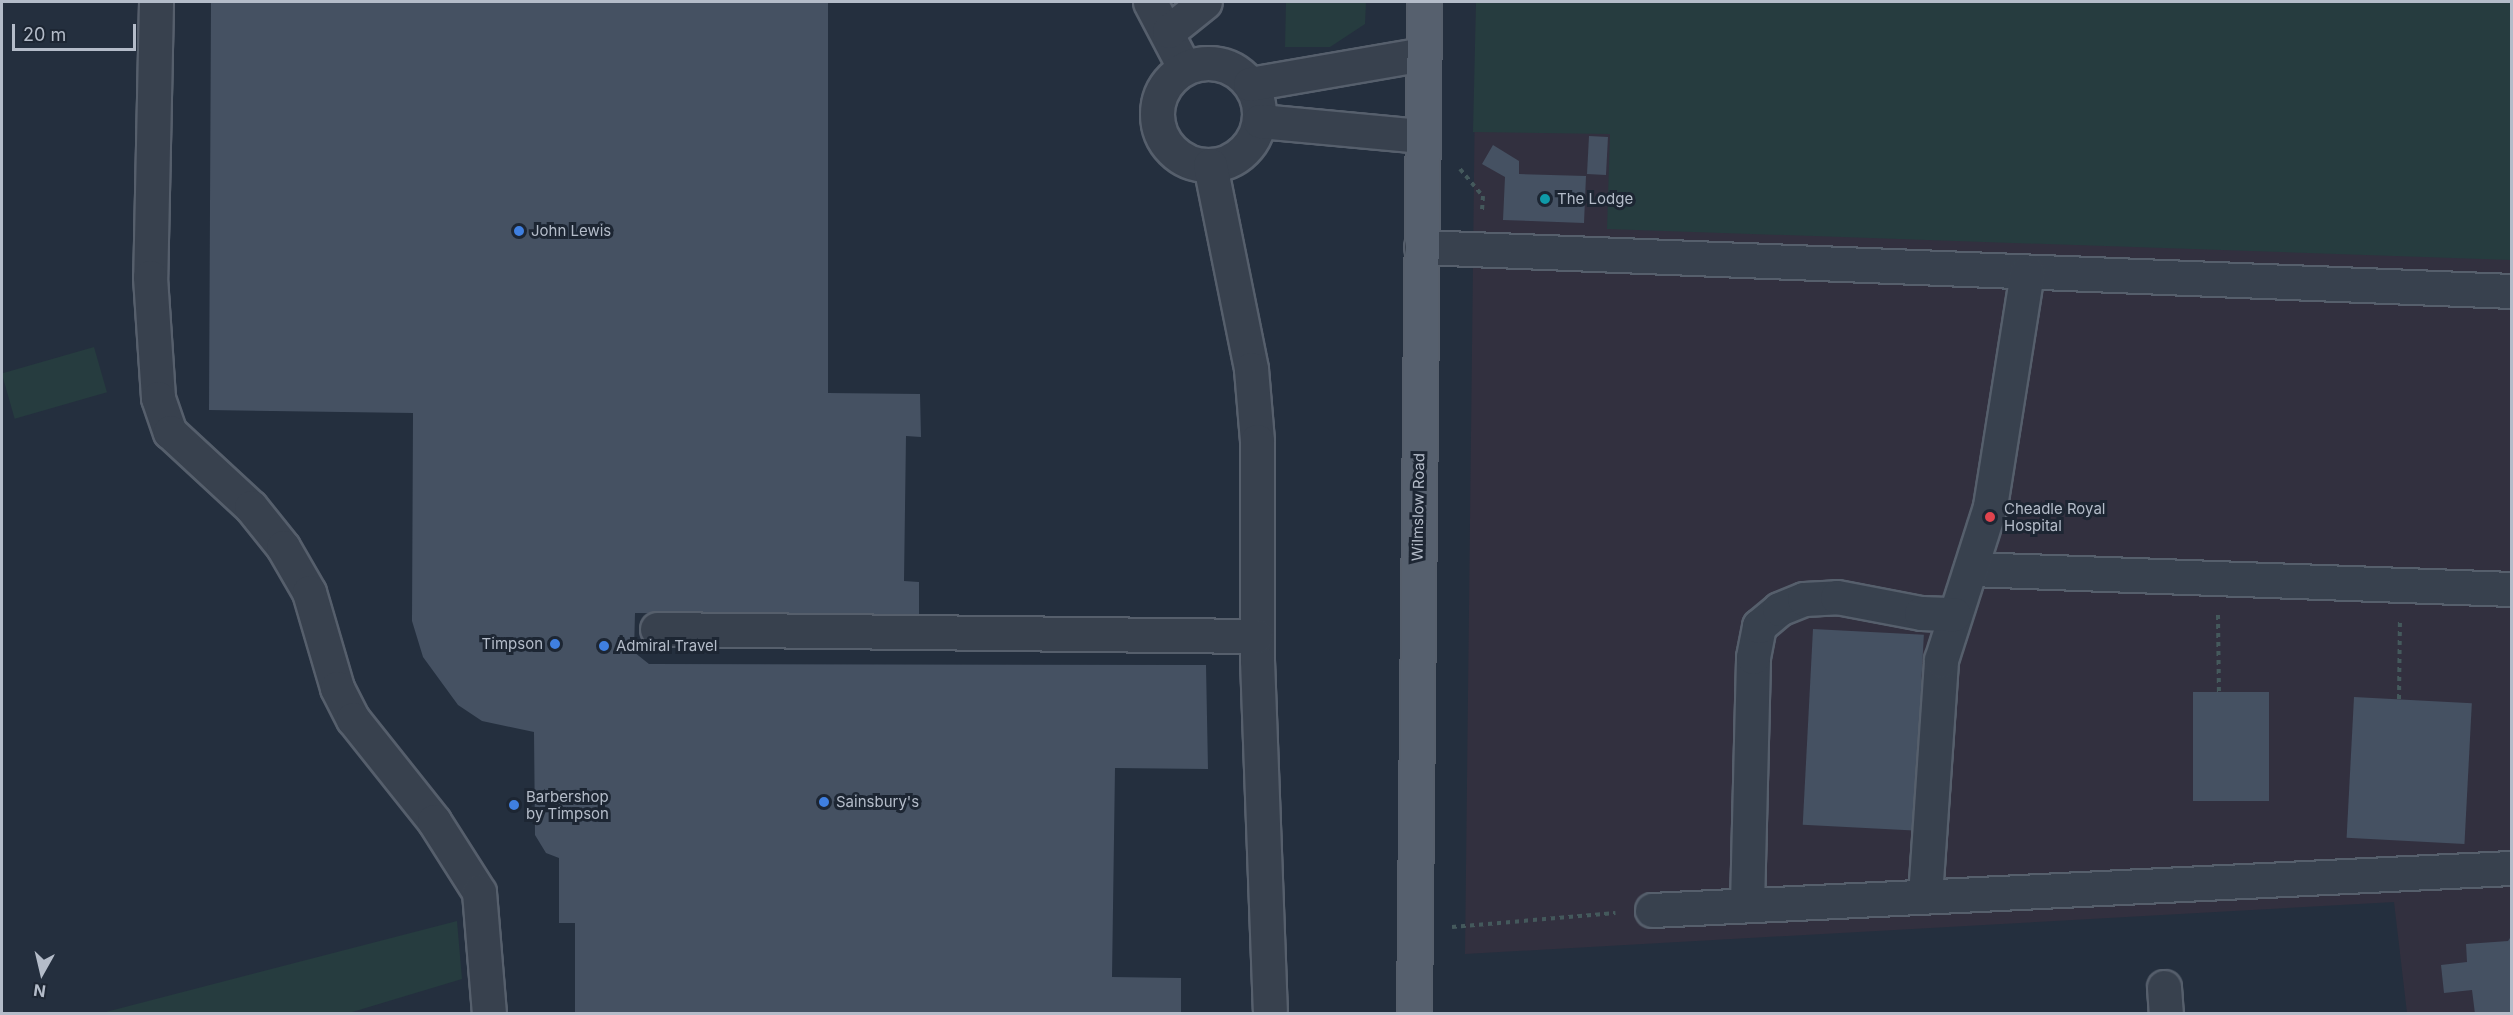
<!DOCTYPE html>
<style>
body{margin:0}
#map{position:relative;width:2513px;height:1015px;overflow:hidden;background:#242f3e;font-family:Inter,sans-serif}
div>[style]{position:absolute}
.medical>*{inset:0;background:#32303f}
.green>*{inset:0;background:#263c3f;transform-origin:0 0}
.building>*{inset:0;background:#455162;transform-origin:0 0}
.path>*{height:4px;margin-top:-2px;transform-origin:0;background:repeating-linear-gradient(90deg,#44595c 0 4.5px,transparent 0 9px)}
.roads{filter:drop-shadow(2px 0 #565f6c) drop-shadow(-2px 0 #565f6c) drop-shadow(0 2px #565f6c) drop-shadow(0 -2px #565f6c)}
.minor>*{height:33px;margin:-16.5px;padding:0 16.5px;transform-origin:16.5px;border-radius:16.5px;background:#38414e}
.minor>.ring{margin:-16.5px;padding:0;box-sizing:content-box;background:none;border:33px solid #38414e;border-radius:50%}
.major>*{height:33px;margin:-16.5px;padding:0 16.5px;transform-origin:16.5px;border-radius:16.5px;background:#56606e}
.dots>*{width:16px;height:16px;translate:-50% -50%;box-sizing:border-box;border:3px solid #1d2633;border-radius:50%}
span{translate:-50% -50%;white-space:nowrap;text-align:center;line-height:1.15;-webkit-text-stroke:6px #1d2633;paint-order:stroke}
.poi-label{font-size:15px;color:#b4bcc9}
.left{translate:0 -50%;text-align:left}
.right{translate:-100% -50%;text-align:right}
.street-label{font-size:15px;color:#b4bcc9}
.frame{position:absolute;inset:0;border:3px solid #b4bcc9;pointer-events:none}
.north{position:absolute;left:12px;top:943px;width:60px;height:60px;-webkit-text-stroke:4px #1d2633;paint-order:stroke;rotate:188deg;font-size:16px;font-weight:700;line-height:24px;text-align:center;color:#b4bcc9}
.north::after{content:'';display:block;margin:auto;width:21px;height:27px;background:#b4bcc9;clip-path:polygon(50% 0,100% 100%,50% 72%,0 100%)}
.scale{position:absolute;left:12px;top:24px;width:124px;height:27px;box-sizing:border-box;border:3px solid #b4bcc9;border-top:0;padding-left:8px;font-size:18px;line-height:21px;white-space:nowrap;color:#b4bcc9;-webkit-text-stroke:4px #1d2633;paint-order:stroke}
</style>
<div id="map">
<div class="medical">
<div style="clip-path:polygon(1476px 2px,2511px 2px,2511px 1013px,2407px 1013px,2394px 902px,1465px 954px)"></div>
</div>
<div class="green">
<div style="clip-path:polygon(1286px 2px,1366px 2px,1365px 24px,1330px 47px,1285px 47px)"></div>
<div style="clip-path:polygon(1476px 2px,2511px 2px,2511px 260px,1607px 229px,1610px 134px,1473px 132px)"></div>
<div style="left:94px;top:347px;width:47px;height:96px;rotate:74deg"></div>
<div style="clip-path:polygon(457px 921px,462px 979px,349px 1013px,102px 1013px)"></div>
</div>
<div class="building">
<div style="clip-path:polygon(211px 2px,828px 2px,828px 393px,920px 394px,921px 437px,906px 436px,904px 581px,919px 582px,919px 625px,883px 615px,635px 613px,634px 652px,649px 664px,1206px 665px,1208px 769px,1115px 768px,1112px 977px,1181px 978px,1181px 1014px,575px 1014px,575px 923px,559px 923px,559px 858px,546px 853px,535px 835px,534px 732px,482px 721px,458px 705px,423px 657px,412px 621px,413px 413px,209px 410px)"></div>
<div style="left:1589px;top:136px;width:19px;height:38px;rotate:3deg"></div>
<div style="clip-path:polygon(1493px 145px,1519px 161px,1519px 174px,1586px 176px,1584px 223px,1503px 220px,1505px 177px,1482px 164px)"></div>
<div style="left:1813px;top:629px;width:111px;height:196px;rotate:3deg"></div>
<div style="left:2193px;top:692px;width:76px;height:109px"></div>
<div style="left:2354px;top:697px;width:118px;height:141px;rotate:3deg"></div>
<div style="clip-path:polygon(2512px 935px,2512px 1014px,2475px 1014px,2472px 990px,2444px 993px,2441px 965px,2467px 962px,2466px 944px,2508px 941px)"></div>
</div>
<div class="path">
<div style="left:1460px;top:169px;width:35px;rotate:50deg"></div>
<div style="left:1483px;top:196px;width:15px;rotate:94deg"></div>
<div style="left:2218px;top:615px;width:77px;rotate:89.3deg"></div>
<div style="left:2399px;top:699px;width:77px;rotate:-89.3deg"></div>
<div style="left:1452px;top:927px;width:164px;rotate:-4.9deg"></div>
</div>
<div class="roads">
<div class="minor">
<div style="left:156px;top:2px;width:275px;rotate:91.2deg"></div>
<div style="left:150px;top:277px;width:121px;rotate:86.2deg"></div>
<div style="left:158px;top:398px;width:36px;rotate:71deg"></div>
<div style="left:170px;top:432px;width:110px;rotate:42.8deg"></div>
<div style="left:251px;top:507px;width:51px;rotate:51.3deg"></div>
<div style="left:283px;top:547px;width:52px;rotate:60deg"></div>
<div style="left:309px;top:592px;width:100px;rotate:73.7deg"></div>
<div style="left:337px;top:688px;width:35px;rotate:63deg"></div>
<div style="left:353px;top:719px;width:130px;rotate:51.5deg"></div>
<div style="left:434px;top:821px;width:84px;rotate:57.6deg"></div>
<div style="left:479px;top:892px;width:122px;rotate:85.3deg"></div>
<div style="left:1150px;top:2px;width:73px;rotate:62.4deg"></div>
<div style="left:1169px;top:31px;width:46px;rotate:-38.9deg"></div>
<div class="ring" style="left:1157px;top:63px;width:69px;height:69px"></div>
<div style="left:1250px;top:84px;width:176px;rotate:-9.8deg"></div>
<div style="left:1260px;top:121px;width:163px;rotate:5.3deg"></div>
<div style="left:1210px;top:165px;width:208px;rotate:78.6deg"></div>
<div style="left:1251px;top:369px;width:72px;rotate:85.2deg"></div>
<div style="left:1257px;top:441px;width:219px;rotate:90deg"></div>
<div style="left:1257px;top:660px;width:350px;rotate:87.9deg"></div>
<div style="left:1421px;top:247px;width:1092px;rotate:2.31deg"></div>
<div style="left:1971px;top:569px;width:541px;rotate:2.12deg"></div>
<div style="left:657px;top:629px;width:599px;rotate:0.67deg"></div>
<div style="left:1925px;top:896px;width:237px;rotate:-86.1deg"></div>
<div style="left:1941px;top:660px;width:162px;rotate:-72.3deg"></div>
<div style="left:1990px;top:506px;width:237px;rotate:-81deg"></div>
<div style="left:1747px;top:905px;width:248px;rotate:-88.6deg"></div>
<div style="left:1753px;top:657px;width:32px;rotate:-79deg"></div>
<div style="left:1759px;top:626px;width:26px;rotate:-40deg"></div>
<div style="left:1779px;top:609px;width:27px;rotate:-22deg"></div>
<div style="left:1804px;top:599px;width:33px;rotate:-3deg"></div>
<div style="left:1837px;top:597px;width:86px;rotate:10.8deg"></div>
<div style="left:1921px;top:613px;width:33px;rotate:2deg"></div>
<div style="left:1652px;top:910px;width:861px;rotate:-2.8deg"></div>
<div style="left:2164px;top:987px;width:27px;rotate:86deg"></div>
</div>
<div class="major">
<div style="left:1414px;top:1014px;width:1012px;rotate:-89.43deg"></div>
</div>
</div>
<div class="dots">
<div style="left:1545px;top:199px;background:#0f9aa8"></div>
<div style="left:519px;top:231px;background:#3f7fe0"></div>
<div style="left:1990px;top:517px;background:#e0444e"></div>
<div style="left:555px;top:644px;background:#3f7fe0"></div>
<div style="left:604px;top:646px;background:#3f7fe0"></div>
<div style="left:824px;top:802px;background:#3f7fe0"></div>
<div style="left:514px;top:805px;background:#3f7fe0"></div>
</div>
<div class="poi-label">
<span class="left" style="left:1557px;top:199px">The Lodge</span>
<span class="left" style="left:531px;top:231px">John Lewis</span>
<span class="left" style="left:2004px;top:517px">Cheadle Royal<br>Hospital</span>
<span class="right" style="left:543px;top:644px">Timpson</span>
<span class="left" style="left:616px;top:646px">Admiral Travel</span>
<span class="left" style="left:526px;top:805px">Barbershop<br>by Timpson</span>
<span class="left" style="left:836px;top:802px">Sainsbury's</span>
</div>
<div class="street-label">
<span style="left:1418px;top:507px;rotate:-89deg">Wilmslow Road</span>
</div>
<div class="frame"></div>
<div class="north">N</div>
<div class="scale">20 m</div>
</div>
